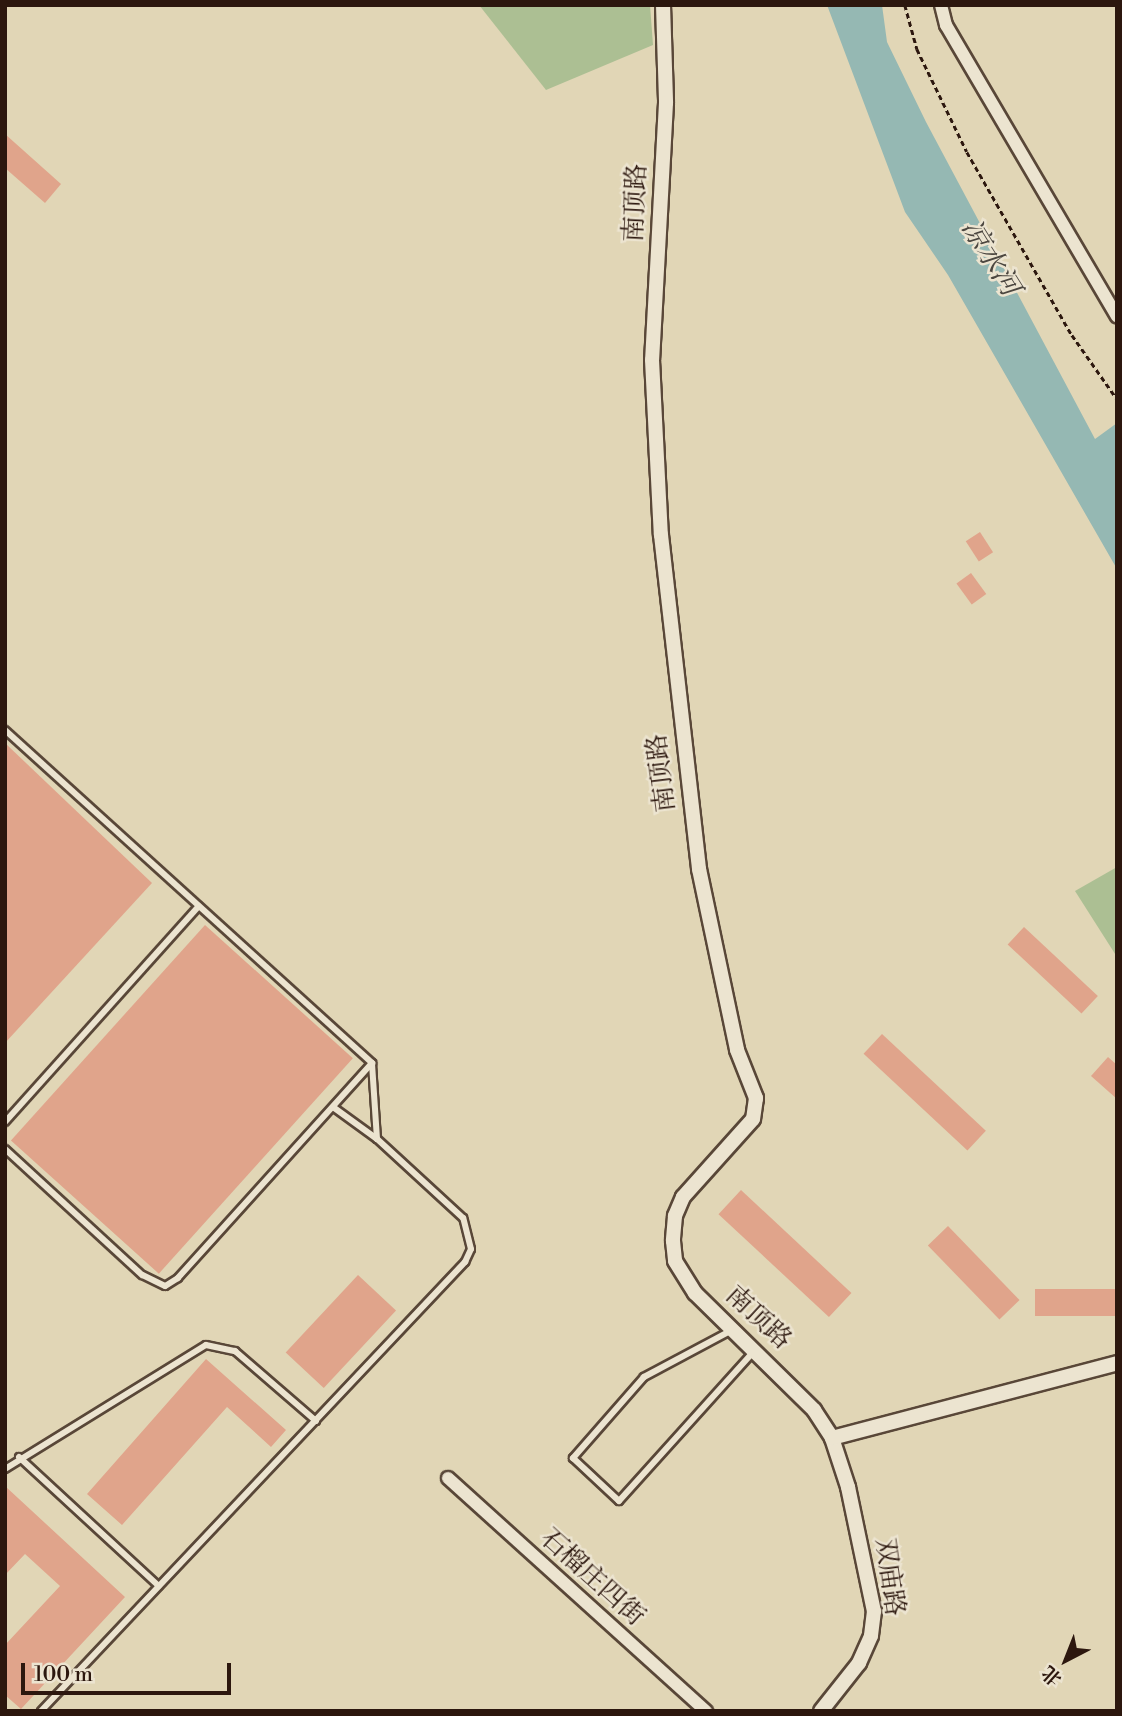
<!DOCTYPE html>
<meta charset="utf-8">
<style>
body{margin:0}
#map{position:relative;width:1122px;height:1716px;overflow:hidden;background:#e1d6b6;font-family:"Libre Bodoni","Noto Serif SC",serif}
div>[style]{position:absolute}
.green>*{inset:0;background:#acbf93}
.water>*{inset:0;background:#95b8b3}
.building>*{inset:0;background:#e0a48b;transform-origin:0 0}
.path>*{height:2.5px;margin-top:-1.25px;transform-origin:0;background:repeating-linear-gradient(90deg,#2c170e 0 5px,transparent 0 8.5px)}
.roads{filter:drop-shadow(2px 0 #594738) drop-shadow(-2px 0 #594738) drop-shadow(0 2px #594738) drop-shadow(0 -2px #594738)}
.service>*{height:6px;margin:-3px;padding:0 3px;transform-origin:3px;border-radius:3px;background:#ece4d0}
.minor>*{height:12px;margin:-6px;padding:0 6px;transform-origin:6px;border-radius:6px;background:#ece4d0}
.tertiary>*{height:14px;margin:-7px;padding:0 7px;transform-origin:7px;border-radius:7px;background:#ece4d0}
span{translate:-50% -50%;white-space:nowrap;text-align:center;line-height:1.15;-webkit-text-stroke:5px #ece4d0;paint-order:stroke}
.street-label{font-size:26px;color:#2c170e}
.water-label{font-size:28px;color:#4c4740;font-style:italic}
.frame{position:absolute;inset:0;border:7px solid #2c170e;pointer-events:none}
.north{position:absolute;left:1031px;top:1625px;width:70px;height:70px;-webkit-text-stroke:5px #ece4d0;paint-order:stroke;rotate:222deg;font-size:19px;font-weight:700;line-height:28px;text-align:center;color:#2c170e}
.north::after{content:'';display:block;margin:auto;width:24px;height:32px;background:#2c170e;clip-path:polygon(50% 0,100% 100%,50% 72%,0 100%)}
.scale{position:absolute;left:21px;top:1663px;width:210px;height:32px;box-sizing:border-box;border:4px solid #2c170e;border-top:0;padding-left:9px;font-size:21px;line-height:24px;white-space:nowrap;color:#2c170e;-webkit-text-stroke:5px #ece4d0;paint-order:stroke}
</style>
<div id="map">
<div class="green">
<div style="clip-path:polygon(479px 5px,650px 5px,653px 45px,546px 90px)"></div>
<div style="clip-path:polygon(1117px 867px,1117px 957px,1075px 891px)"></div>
</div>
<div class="water">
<div style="clip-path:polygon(827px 5px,882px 5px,887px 42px,926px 122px,1095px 439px,1117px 423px,1117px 569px,948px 275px,905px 212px)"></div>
</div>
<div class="building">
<div style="clip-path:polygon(5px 134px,61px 184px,45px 203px,5px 168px)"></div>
<div style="left:980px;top:532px;width:24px;height:17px;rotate:57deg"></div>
<div style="left:971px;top:573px;width:26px;height:18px;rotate:54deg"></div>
<div style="clip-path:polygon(5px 743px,152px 883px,5px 1043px)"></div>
<div style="left:205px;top:925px;width:199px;height:290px;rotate:42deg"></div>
<div style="left:1024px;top:927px;width:101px;height:24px;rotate:43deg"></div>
<div style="left:882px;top:1034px;width:142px;height:27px;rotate:43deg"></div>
<div style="clip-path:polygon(1108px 1057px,1117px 1065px,1117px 1099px,1091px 1076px)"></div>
<div style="left:741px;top:1190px;width:151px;height:33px;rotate:43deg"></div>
<div style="left:948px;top:1226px;width:103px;height:28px;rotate:46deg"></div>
<div style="left:358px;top:1275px;width:52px;height:106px;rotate:43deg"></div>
<div style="left:1117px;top:1289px;width:27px;height:82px;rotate:90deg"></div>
<div style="clip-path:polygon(206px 1359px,286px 1430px,271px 1447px,227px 1407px,122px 1525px,87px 1494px)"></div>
<div style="clip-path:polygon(5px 1486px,125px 1597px,21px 1709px,5px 1695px,5px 1645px,60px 1586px,25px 1554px,5px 1575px)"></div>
</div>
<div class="path">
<div style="left:905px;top:5px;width:46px;rotate:74.7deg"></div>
<div style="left:917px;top:49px;width:114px;rotate:64.1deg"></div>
<div style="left:967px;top:152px;width:211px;rotate:60.2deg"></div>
<div style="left:1072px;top:335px;width:78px;rotate:54.9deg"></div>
</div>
<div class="roads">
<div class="service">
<div style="left:5px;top:730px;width:496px;rotate:42.2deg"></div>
<div style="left:372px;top:1063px;width:290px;rotate:132.1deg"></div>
<div style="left:178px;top:1278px;width:15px;rotate:148deg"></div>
<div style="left:165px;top:1286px;width:25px;rotate:-154deg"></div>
<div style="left:142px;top:1275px;width:186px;rotate:-137.4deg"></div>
<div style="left:333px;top:1107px;width:54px;rotate:36deg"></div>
<div style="left:377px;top:1139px;width:76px;rotate:-93.8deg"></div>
<div style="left:5px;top:1122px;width:290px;rotate:-48.1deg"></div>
<div style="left:732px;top:1330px;width:100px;rotate:151.9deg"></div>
<div style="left:644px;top:1377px;width:108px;rotate:131.2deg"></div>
<div style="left:573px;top:1458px;width:63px;rotate:43.1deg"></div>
<div style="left:619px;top:1501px;width:202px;rotate:-48deg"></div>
<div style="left:19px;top:1457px;width:190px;rotate:42.7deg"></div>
<div style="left:5px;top:1469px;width:236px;rotate:-31.7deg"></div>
<div style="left:206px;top:1345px;width:30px;rotate:12deg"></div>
<div style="left:235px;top:1351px;width:107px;rotate:40.8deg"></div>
<div style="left:41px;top:1711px;width:618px;rotate:-46.64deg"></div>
<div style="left:465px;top:1262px;width:14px;rotate:-65deg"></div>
<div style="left:471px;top:1249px;width:32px;rotate:-104deg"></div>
<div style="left:463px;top:1218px;width:117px;rotate:-137.4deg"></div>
</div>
<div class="minor">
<div style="left:941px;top:5px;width:21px;rotate:76deg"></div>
<div style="left:946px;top:25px;width:338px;rotate:59.6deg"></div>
<div style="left:448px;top:1478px;width:348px;rotate:42.1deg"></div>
</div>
<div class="tertiary">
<div style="left:663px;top:5px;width:98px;rotate:88.2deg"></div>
<div style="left:666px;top:103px;width:257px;rotate:93.1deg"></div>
<div style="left:652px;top:360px;width:175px;rotate:87.1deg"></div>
<div style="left:661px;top:535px;width:336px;rotate:83.5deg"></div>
<div style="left:699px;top:869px;width:185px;rotate:78.1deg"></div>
<div style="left:737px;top:1050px;width:52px;rotate:68.4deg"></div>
<div style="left:756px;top:1098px;width:21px;rotate:98deg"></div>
<div style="left:753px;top:1119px;width:105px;rotate:131.9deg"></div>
<div style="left:683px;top:1197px;width:21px;rotate:113deg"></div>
<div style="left:675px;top:1216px;width:25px;rotate:95deg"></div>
<div style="left:673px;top:1241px;width:20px;rotate:84deg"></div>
<div style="left:675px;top:1261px;width:38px;rotate:58deg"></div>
<div style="left:695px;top:1293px;width:167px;rotate:44.5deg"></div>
<div style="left:814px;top:1410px;width:33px;rotate:57deg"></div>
<div style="left:832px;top:1438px;width:52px;rotate:71.9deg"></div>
<div style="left:848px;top:1487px;width:127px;rotate:78.2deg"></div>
<div style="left:874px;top:1611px;width:25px;rotate:97deg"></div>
<div style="left:871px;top:1636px;width:30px;rotate:114deg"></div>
<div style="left:859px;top:1663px;width:61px;rotate:128.4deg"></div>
<div style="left:832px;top:1438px;width:295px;rotate:-14.7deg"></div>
</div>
</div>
<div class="street-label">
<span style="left:636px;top:203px;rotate:-87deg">南顶路</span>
<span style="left:662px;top:773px;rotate:-97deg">南顶路</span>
<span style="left:758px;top:1318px;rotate:43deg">南顶路</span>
<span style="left:889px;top:1577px;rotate:82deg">双庙路</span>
<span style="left:592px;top:1578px;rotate:42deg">石榴庄四街</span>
</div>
<div class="water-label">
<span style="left:990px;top:258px;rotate:58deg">凉水河</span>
</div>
<div class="frame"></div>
<div class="north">北</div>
<div class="scale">100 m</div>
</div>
